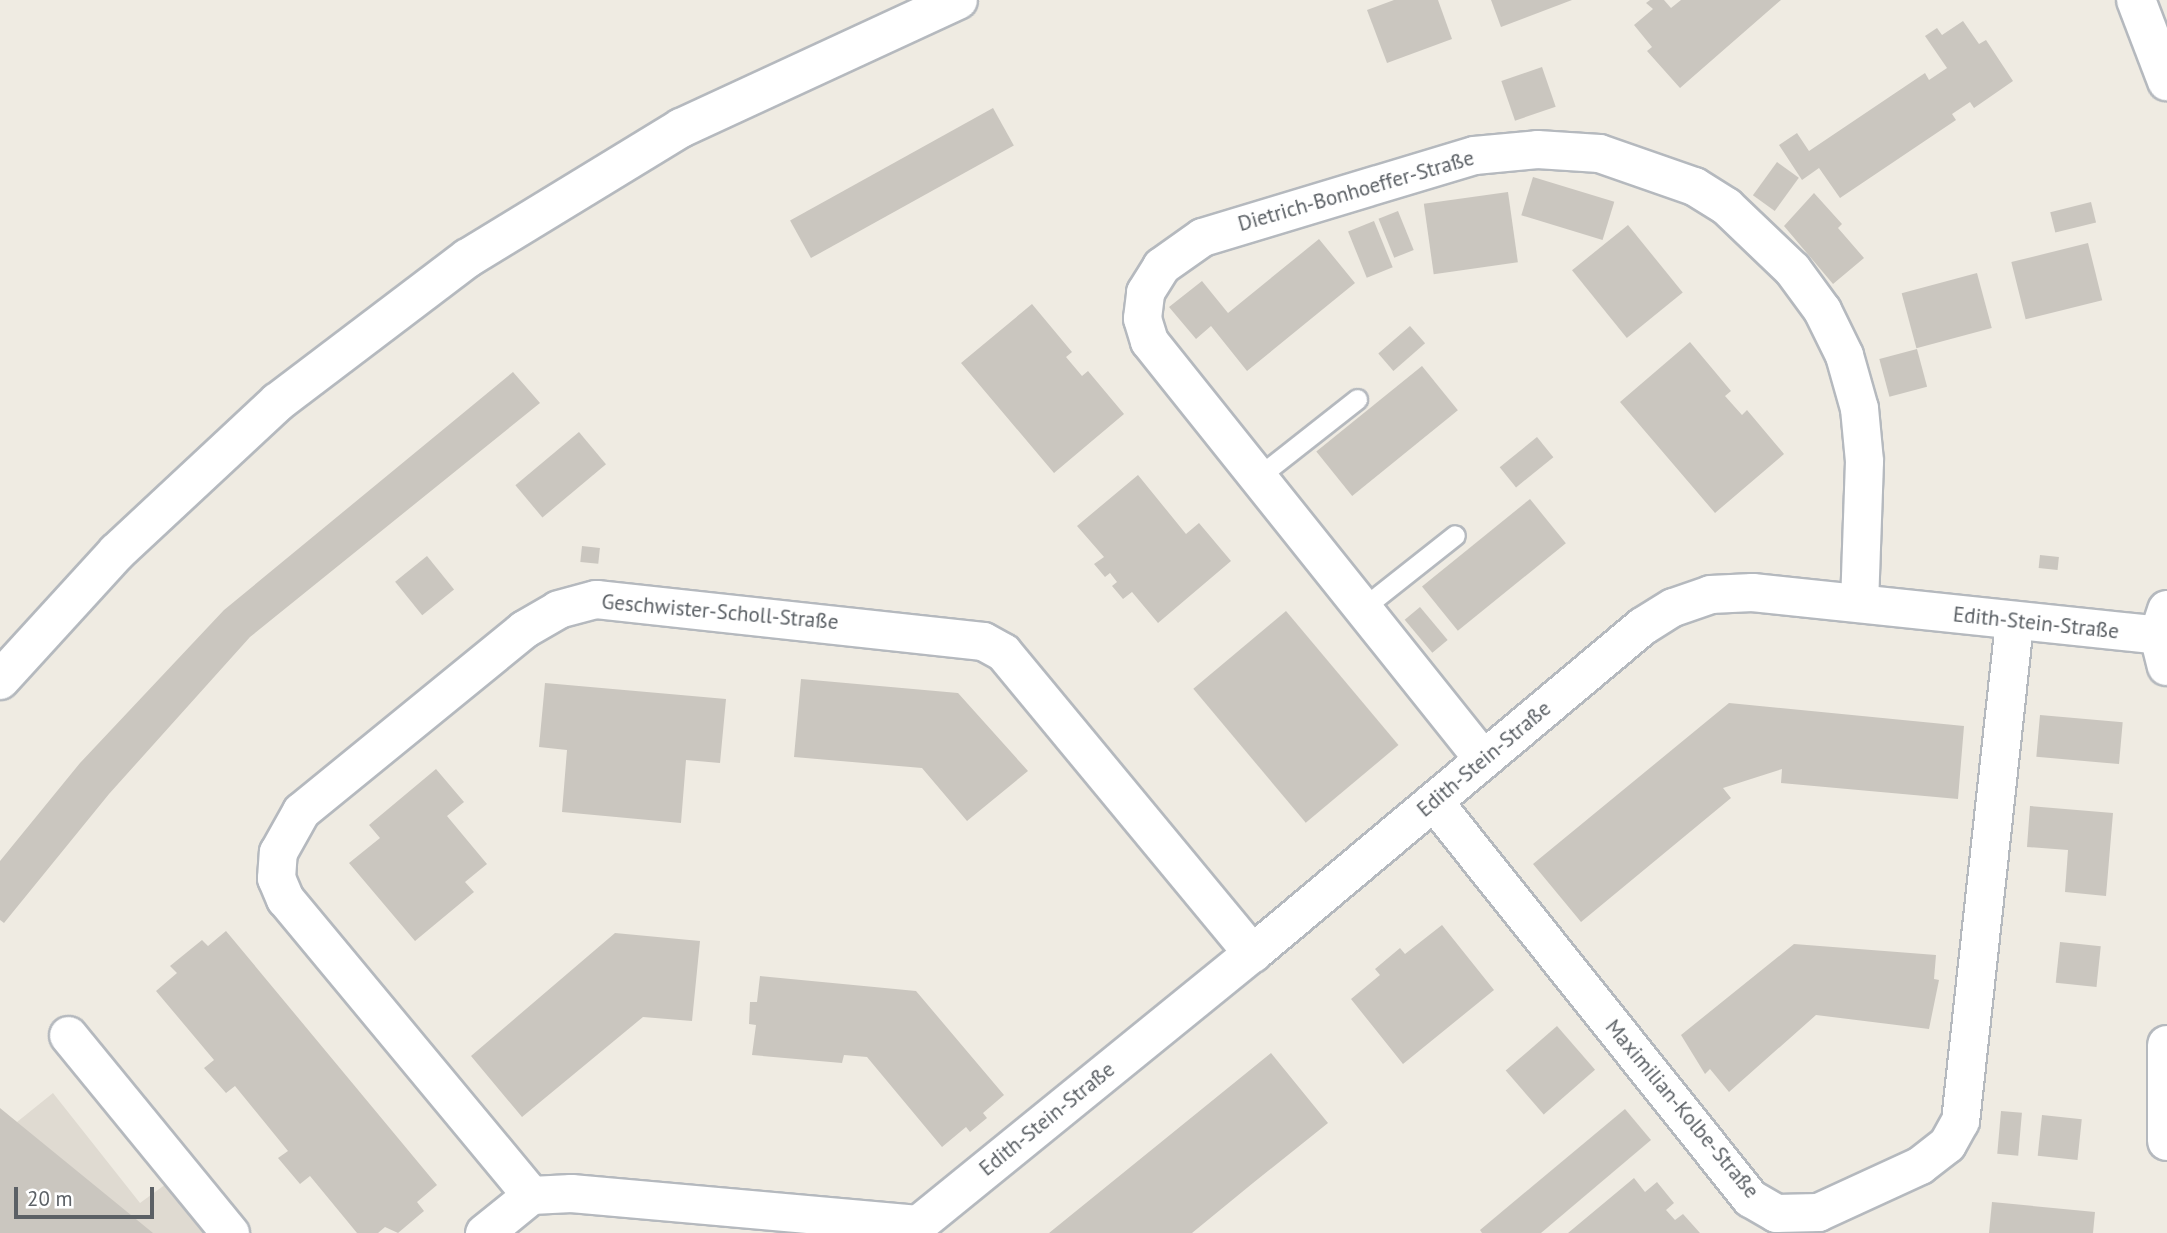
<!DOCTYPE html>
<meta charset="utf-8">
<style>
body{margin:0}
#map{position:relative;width:2167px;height:1233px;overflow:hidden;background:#efebe2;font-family:"PT Sans",sans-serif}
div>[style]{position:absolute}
.education>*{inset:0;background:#dfdad1}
.building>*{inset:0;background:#cac6bf;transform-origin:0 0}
.roads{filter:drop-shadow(2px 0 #b5b9be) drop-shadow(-2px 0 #b5b9be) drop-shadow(0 2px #b5b9be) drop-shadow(0 -2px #b5b9be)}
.service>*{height:19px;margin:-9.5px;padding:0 9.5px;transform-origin:9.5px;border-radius:9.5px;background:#fff}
.minor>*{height:37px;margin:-18.5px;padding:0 18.5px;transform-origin:18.5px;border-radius:18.5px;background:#fff}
.tertiary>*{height:38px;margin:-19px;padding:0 19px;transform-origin:19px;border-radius:19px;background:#fff}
span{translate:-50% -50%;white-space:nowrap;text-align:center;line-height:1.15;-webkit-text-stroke:5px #fff;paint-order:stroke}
.street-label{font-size:21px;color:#5b6065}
.scale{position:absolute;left:14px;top:1187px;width:140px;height:32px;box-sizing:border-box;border:4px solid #5b6065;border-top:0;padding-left:9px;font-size:21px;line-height:24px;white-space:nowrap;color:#5b6065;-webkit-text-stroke:5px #fff;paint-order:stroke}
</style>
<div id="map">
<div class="education">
<div style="clip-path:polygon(53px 1093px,140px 1203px,166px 1184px,205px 1233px,0 1233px,0 1110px,17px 1122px)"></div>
</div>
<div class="building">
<div style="clip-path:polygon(1394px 0,1438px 0,1452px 39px,1387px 63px,1367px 10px)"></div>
<div style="clip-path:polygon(1491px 0,1572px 0,1501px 27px)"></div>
<div style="clip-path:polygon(1650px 0,1664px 0,1671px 8px,1681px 0,1781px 0,1680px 88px,1647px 51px,1652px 47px,1634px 25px,1653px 9px,1646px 3px)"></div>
<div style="clip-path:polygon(1963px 21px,1979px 44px,1986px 40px,2013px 81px,1974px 108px,1970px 102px,1952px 114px,1956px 120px,1840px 198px,1819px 168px,1802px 180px,1779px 145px,1797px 133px,1809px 151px,1925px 73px,1929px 80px,1947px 68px,1925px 36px,1937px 28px,1942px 35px)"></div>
<div style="left:1542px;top:67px;width:42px;height:43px;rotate:71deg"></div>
<div style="left:993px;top:108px;width:43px;height:232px;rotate:61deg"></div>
<div style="left:1777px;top:162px;width:27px;height:41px;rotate:36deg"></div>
<div style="left:1533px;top:177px;width:85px;height:40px;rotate:17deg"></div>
<div style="left:1508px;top:192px;width:71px;height:85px;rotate:82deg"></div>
<div style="clip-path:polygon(1814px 193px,1842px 224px,1838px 228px,1864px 258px,1833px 284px,1784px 226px)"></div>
<div style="left:2091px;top:202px;width:21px;height:42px;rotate:76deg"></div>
<div style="left:1398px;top:211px;width:42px;height:21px;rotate:68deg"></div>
<div style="left:1374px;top:221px;width:50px;height:28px;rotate:68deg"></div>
<div style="left:1628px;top:225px;width:87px;height:72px;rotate:51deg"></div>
<div style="clip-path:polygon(1319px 239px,1355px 283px,1247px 371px,1211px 326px,1196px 339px,1169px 307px,1202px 281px,1228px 313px)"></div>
<div style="left:2088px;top:243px;width:59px;height:79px;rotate:76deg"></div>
<div style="left:1977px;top:273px;width:57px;height:78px;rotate:75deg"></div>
<div style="clip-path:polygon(1032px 304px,1072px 352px,1066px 357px,1082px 376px,1088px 371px,1124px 414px,1054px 473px,961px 363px)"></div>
<div style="left:1410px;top:326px;width:23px;height:42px;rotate:49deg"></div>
<div style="clip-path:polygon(1690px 342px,1731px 391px,1725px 396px,1742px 415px,1747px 410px,1784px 454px,1715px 513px,1620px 402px)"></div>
<div style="left:1917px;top:349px;width:39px;height:39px;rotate:75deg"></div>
<div style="left:1422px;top:366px;width:57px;height:136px;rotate:51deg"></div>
<div style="clip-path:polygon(513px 372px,540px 403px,250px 637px,109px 794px,4px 923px,0 920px,0 861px,80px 763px,224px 610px)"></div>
<div style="left:579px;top:432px;width:42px;height:83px;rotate:50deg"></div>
<div style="left:1537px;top:437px;width:26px;height:48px;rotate:51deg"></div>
<div style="clip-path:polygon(1138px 475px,1186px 534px,1199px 523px,1231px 561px,1158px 623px,1132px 592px,1123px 599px,1112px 586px,1117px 582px,1110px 573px,1105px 577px,1094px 564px,1104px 557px,1077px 526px)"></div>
<div style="left:1530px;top:499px;width:57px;height:139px;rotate:51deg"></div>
<div style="left:582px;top:546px;width:18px;height:16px;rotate:6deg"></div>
<div style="left:2040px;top:555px;width:19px;height:13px;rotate:6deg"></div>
<div style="left:427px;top:556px;width:43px;height:41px;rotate:51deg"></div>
<div style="left:1420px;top:607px;width:43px;height:20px;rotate:50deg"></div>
<div style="left:1286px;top:611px;width:175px;height:121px;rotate:50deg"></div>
<div style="clip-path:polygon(801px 679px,958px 693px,1028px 771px,967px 821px,922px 768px,794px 757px)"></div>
<div style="clip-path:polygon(545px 683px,726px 699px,720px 763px,686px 760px,681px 823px,562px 812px,567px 750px,539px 747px)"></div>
<div style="clip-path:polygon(1729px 703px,1964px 726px,1958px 799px,1781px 783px,1782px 769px,1751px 779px,1723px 788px,1731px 798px,1581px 922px,1533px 864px)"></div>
<div style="left:2040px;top:715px;width:83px;height:42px;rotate:5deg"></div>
<div style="clip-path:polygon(436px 769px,464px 802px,447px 816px,487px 864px,465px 882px,474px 892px,415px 941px,349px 863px,380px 838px,369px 825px)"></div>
<div style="clip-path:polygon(2030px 806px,2113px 813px,2106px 896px,2065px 892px,2068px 850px,2027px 847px)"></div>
<div style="clip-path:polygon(1442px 925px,1494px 990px,1403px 1064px,1351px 999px,1380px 975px,1375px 969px,1400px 948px,1405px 954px)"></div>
<div style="clip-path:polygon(226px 931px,437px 1185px,417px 1202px,424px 1211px,398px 1233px,385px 1227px,378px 1233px,357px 1233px,310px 1176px,300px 1184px,278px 1158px,288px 1151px,235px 1086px,226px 1093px,204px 1068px,214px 1060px,156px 991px,177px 973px,170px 966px,202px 940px,208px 946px)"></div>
<div style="clip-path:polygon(615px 933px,700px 941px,692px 1021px,643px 1017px,522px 1117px,471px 1056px)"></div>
<div style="left:2060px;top:942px;width:41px;height:41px;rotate:6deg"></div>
<div style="clip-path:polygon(1794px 944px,1936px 955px,1934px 979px,1939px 980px,1929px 1029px,1816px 1015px,1729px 1092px,1710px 1069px,1705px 1074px,1681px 1035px)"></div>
<div style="clip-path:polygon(760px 976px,916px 991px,1004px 1095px,983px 1113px,987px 1118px,970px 1132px,966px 1127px,942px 1147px,867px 1057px,844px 1055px,842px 1063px,752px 1055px,756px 1025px,749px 1024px,750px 1002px,757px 1002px)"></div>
<div style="left:1557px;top:1026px;width:58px;height:68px;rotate:49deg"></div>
<div style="clip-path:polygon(1271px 1053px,1328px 1123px,1253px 1183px,1192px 1233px,1049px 1233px)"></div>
<div style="clip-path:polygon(0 1108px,17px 1122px,153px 1233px,0 1233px)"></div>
<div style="clip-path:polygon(1625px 1109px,1651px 1140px,1541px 1233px,1482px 1233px,1480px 1230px)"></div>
<div style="left:2001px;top:1111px;width:21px;height:43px;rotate:5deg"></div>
<div style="left:2042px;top:1115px;width:40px;height:41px;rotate:6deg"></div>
<div style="clip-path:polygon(1634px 1178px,1645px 1192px,1657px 1182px,1674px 1203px,1666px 1210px,1675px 1220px,1683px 1214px,1700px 1233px,1568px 1233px)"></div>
<div style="clip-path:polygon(1992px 1202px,2095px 1212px,2093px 1233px,1989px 1233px)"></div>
</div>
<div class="roads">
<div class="service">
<div style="left:1258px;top:477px;width:126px;rotate:-38.2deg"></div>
<div style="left:1363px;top:608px;width:117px;rotate:-38.4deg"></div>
</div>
<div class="minor">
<div style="left:1483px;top:759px;width:535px;rotate:-128.63deg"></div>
<div style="left:1149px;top:341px;width:24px;rotate:-107deg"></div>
<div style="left:1142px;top:318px;width:26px;rotate:-83deg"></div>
<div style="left:1145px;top:292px;width:31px;rotate:-58deg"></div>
<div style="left:1161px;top:266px;width:50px;rotate:-35.3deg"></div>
<div style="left:1202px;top:237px;width:284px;rotate:-16.8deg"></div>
<div style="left:1474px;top:155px;width:63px;rotate:-5.4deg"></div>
<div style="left:1537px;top:149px;width:62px;rotate:3.7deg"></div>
<div style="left:1599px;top:153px;width:101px;rotate:19.2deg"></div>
<div style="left:1694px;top:186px;width:38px;rotate:32deg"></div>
<div style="left:1726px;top:206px;width:91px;rotate:43.7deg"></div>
<div style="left:1792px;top:269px;width:51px;rotate:53.8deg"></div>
<div style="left:1822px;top:310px;width:50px;rotate:63.9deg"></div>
<div style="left:1844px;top:355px;width:55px;rotate:74.2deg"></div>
<div style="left:1859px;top:408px;width:53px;rotate:84.6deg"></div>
<div style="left:1864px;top:461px;width:140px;rotate:92deg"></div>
<div style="left:1434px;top:802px;width:507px;rotate:51.41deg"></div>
<div style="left:1750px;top:1198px;width:30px;rotate:30deg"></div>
<div style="left:1776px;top:1213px;width:42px;rotate:-1.4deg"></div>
<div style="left:1818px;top:1212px;width:112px;rotate:-24.7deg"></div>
<div style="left:1920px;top:1165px;width:34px;rotate:-38deg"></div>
<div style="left:1947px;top:1144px;width:26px;rotate:-61deg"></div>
<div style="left:1960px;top:1121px;width:501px;rotate:-83.81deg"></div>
<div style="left:68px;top:1035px;width:256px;rotate:50.7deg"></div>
<div style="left:531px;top:1195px;width:385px;rotate:-129.7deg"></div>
<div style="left:285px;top:899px;width:23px;rotate:-113deg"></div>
<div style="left:276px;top:878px;width:26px;rotate:-86deg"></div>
<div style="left:278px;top:852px;width:47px;rotate:-60.7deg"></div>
<div style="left:301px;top:811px;width:288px;rotate:-39.2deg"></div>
<div style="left:524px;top:629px;width:39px;rotate:-30deg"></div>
<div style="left:558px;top:609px;width:39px;rotate:-15deg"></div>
<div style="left:596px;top:599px;width:389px;rotate:6.2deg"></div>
<div style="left:983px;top:641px;width:23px;rotate:29deg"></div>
<div style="left:1003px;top:652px;width:391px;rotate:50.4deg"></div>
<div style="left:484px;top:1233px;width:60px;rotate:-39deg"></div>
<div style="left:531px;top:1195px;width:40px;rotate:-2.9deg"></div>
<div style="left:571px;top:1193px;width:348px;rotate:5.1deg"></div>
<div style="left:918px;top:1224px;width:430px;rotate:-39.1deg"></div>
<div style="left:1252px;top:953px;width:509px;rotate:-39.98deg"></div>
<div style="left:1642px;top:626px;width:36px;rotate:-32deg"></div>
<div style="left:1673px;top:607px;width:39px;rotate:-19deg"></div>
<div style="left:1710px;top:594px;width:42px;rotate:-2.7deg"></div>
<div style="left:1752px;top:592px;width:409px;rotate:6deg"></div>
</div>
<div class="tertiary">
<div style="left:2136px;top:0;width:87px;rotate:69.1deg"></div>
<div style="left:2167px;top:610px;width:26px;rotate:108deg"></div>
<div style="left:2159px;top:635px;width:32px;rotate:76deg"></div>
<div style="left:0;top:680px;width:173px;rotate:-47.6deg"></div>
<div style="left:117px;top:552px;width:220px;rotate:-43deg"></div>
<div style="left:278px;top:402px;width:238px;rotate:-37.2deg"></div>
<div style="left:468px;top:258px;width:250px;rotate:-31.4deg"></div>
<div style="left:681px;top:128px;width:305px;rotate:-24.8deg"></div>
<div style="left:2167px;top:1045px;width:96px;rotate:90deg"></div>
</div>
</div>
<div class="street-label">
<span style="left:1356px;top:191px;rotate:-16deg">Dietrich-Bonhoeffer-Straße</span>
<span style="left:720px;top:612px;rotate:5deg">Geschwister-Scholl-Straße</span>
<span style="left:2036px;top:623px;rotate:6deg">Edith-Stein-Straße</span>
<span style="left:1484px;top:759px;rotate:-40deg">Edith-Stein-Straße</span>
<span style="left:1682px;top:1109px;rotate:50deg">Maximilian-Kolbe-Straße</span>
<span style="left:1047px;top:1119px;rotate:-39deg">Edith-Stein-Straße</span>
</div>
<div class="scale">20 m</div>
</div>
